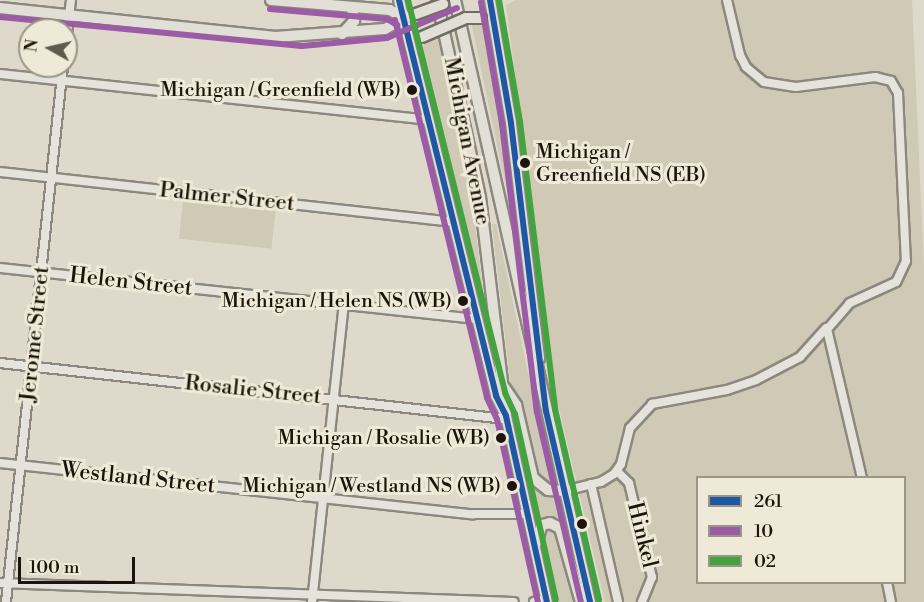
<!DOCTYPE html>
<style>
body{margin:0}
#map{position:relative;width:924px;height:602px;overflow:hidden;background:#ded9ca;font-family:"Libre Bodoni",serif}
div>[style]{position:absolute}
.green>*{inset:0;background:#d0c9b5;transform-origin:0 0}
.roads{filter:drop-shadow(2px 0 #8c887f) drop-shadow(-2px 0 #8c887f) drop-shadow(0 2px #8c887f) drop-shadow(0 -2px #8c887f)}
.minor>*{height:8px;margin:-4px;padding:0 4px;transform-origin:4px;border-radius:4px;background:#e6e3dc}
.major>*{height:10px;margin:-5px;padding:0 5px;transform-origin:5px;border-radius:5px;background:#e1dfd6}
.bridges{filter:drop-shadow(2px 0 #716d65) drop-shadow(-2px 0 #716d65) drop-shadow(0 2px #716d65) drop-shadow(0 -2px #716d65)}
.major-bridge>*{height:10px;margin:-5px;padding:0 5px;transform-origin:5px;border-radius:5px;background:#e1dfd6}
.bus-1>*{height:6px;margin:-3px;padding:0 3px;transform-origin:3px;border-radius:3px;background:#1e57a3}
.bus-2>*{height:6px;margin:-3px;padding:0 3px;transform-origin:3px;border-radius:3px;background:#9b5ba5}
.bus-3>*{height:6px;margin:-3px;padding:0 3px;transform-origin:3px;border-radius:3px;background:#42a33f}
.dots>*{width:16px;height:16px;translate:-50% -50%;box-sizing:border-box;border:3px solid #efead7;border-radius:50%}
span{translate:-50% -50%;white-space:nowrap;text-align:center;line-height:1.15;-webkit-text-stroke:6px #efead7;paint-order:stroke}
.bus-label{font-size:20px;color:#1d150d}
.right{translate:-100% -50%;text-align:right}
.left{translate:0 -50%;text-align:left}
.street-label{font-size:22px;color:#1d150d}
.legend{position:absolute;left:696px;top:476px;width:210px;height:108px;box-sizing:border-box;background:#efead7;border:2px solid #9b9586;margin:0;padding:8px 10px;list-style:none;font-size:18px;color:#1d150d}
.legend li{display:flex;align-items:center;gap:12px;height:30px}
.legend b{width:30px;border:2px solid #9b9586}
.north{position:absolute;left:18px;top:18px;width:60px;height:60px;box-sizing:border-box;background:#efead7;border:2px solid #9b9586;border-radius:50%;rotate:278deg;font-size:16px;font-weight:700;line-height:24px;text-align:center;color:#1d150d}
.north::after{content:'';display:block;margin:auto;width:21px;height:27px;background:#615a4f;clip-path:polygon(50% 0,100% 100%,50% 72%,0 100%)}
.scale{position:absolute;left:18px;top:557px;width:117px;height:27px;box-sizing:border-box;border:3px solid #1d150d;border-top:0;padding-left:8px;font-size:18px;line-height:21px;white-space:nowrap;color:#1d150d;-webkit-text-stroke:4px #efead7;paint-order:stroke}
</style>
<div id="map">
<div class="green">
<div style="clip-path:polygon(evenodd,516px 0,912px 0,924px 267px,924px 602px,605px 602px,557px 400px,506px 5px,516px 0,698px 478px,904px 478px,904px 582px,698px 582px,698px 478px)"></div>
<div style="clip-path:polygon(471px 22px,487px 27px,492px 39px,521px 258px)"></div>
<div style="clip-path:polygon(437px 31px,470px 179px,490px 355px,420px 57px,426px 38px)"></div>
<div style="left:183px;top:201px;width:93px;height:38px;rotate:6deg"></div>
<div style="clip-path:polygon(492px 224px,496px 224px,552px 485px,535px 472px,510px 379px)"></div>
<div style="clip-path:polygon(531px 484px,553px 498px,558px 518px,538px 518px)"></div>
<div style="clip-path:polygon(551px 527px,559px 533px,575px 602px,559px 602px,543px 535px)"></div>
</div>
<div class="roads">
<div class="minor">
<div style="left:727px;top:0;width:57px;rotate:76.7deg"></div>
<div style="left:740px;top:55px;width:13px;rotate:63deg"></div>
<div style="left:746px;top:67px;width:23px;rotate:40deg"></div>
<div style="left:764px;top:82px;width:32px;rotate:9deg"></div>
<div style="left:796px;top:87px;width:80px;rotate:-7.2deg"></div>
<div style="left:875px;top:77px;width:16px;rotate:14deg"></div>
<div style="left:891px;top:81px;width:14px;rotate:60deg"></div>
<div style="left:898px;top:93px;width:168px;rotate:87.3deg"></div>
<div style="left:906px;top:261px;width:23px;rotate:115deg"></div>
<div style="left:896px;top:282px;width:51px;rotate:155.5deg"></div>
<div style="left:850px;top:303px;width:35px;rotate:131deg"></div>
<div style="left:827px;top:329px;width:153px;rotate:76.8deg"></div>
<div style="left:66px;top:42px;width:42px;rotate:-83.2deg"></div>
<div style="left:0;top:74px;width:431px;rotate:6.1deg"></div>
<div style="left:0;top:172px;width:457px;rotate:6.3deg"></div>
<div style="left:0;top:268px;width:480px;rotate:6.1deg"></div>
<div style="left:0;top:363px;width:509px;rotate:6.32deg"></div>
<div style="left:0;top:463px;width:476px;rotate:6.2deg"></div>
<div style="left:473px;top:514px;width:55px"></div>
<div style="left:617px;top:471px;width:17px;rotate:45deg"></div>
<div style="left:629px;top:483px;width:97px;rotate:76.3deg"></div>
<div style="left:652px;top:577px;width:27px;rotate:112deg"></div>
<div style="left:591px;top:484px;width:121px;rotate:77.1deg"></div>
<div style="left:564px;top:491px;width:38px;rotate:-14deg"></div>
<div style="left:601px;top:482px;width:15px;rotate:-32deg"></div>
<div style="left:614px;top:474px;width:12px;rotate:-55deg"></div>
<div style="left:621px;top:464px;width:37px;rotate:-76deg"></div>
<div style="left:630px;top:428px;width:33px;rotate:-47deg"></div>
<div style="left:652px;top:404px;width:76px;rotate:-10.6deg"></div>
<div style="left:727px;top:390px;width:31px;rotate:-19deg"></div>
<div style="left:756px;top:380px;width:50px;rotate:-27.6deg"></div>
<div style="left:800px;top:357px;width:39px;rotate:-48deg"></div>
<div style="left:887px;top:582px;width:20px;rotate:79deg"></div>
<div style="left:0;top:583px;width:514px;rotate:2.12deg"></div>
<div style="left:6px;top:602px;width:539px;rotate:-83.93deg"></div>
<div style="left:312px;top:602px;width:299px;rotate:-83.9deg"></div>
<div style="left:534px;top:602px;width:12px;rotate:-14deg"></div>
</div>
<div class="major">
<div style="left:271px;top:0;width:119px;rotate:4.8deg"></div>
<div style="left:390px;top:10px;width:16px;rotate:30deg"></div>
<div style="left:399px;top:0;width:408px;rotate:76.2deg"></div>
<div style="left:496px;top:396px;width:18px;rotate:63deg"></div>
<div style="left:437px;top:0;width:202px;rotate:77.7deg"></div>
<div style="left:480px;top:197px;width:221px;rotate:83.2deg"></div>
<div style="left:506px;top:416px;width:190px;rotate:77.6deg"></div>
<div style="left:455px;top:0;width:617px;rotate:77.36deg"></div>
<div style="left:490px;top:0;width:125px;rotate:80.3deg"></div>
<div style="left:511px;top:123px;width:237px;rotate:83.2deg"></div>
<div style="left:0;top:8px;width:277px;rotate:6deg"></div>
<div style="left:275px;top:37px;width:110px;rotate:-4.2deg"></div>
<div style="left:385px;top:29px;width:26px;rotate:-29deg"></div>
<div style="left:342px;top:34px;width:18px;rotate:-47deg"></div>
<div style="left:354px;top:21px;width:12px;rotate:-99deg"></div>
<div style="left:504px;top:387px;width:22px;rotate:56deg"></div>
<div style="left:516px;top:405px;width:75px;rotate:76.9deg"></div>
<div style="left:533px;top:478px;width:19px;rotate:39deg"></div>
<div style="left:548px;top:490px;width:16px;rotate:4deg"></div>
<div style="left:536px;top:543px;width:19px;rotate:-72deg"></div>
<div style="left:542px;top:525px;width:8px;rotate:-14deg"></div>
<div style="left:550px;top:523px;width:11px;rotate:27deg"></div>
<div style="left:560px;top:528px;width:77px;rotate:74.2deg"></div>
</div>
</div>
<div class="bridges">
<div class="major-bridge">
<div style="left:416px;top:14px;width:29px;rotate:-20deg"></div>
<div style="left:422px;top:37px;width:48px;rotate:-23.4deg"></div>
<div style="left:466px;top:18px;width:15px"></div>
</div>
</div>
<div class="bus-1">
<div style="left:399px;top:0;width:408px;rotate:76.2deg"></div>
<div style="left:496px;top:396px;width:22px;rotate:63deg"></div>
<div style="left:506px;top:416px;width:190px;rotate:77.6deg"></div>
<div style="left:490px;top:0;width:125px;rotate:80.3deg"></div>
<div style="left:511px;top:123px;width:290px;rotate:83.1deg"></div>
<div style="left:546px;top:411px;width:196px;rotate:77deg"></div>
</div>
<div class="bus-2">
<div style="left:481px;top:2px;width:124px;rotate:80.2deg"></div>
<div style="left:502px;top:124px;width:290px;rotate:83.1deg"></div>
<div style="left:537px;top:412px;width:195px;rotate:77deg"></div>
<div style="left:270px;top:9px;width:117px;rotate:4.9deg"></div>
<div style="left:387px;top:19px;width:12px;rotate:31deg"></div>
<div style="left:0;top:17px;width:303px;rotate:5.5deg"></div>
<div style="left:302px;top:46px;width:85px;rotate:-5.4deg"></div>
<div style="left:387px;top:38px;width:76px;rotate:-23.2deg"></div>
<div style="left:395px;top:20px;width:389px;rotate:76.3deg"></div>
<div style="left:487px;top:398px;width:23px;rotate:65deg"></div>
<div style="left:497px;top:419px;width:188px;rotate:77.4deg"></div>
</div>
<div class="bus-3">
<div style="left:408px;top:0;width:405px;rotate:76.1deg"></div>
<div style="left:505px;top:393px;width:23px;rotate:65deg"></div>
<div style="left:515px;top:414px;width:190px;rotate:77.6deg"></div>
<div style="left:499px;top:0;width:124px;rotate:80.2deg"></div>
<div style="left:520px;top:122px;width:289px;rotate:83deg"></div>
<div style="left:555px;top:409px;width:196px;rotate:77deg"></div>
</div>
<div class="dots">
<div style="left:412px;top:90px;background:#1d150d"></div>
<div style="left:525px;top:163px;background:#1d150d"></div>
<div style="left:463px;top:301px;background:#1d150d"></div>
<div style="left:501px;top:438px;background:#1d150d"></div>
<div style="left:512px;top:486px;background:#1d150d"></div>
<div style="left:582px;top:524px;background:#1d150d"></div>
</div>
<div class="bus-label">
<span class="right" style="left:401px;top:90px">Michigan / Greenfield (WB)</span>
<span class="left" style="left:536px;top:164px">Michigan /<br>Greenfield NS (EB)</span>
<span class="right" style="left:452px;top:301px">Michigan / Helen NS (WB)</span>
<span class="right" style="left:490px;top:438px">Michigan / Rosalie (WB)</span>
<span class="right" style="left:501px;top:486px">Michigan / Westland NS (WB)</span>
</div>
<div class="street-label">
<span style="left:467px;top:141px;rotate:79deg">Michigan Avenue</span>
<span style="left:227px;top:197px;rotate:6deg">Palmer Street</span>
<span style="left:131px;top:282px;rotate:6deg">Helen Street</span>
<span style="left:35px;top:334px;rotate:-84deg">Jerome Street</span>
<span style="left:253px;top:390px;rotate:6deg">Rosalie Street</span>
<span style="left:138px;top:478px;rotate:6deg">Westland Street</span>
<span style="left:642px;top:535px;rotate:76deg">Hinkel</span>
</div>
<ul class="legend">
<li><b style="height:8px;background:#1e57a3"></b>261</li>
<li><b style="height:8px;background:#9b5ba5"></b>10</li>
<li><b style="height:8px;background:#42a33f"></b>02</li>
</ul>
<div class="north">N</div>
<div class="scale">100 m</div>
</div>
